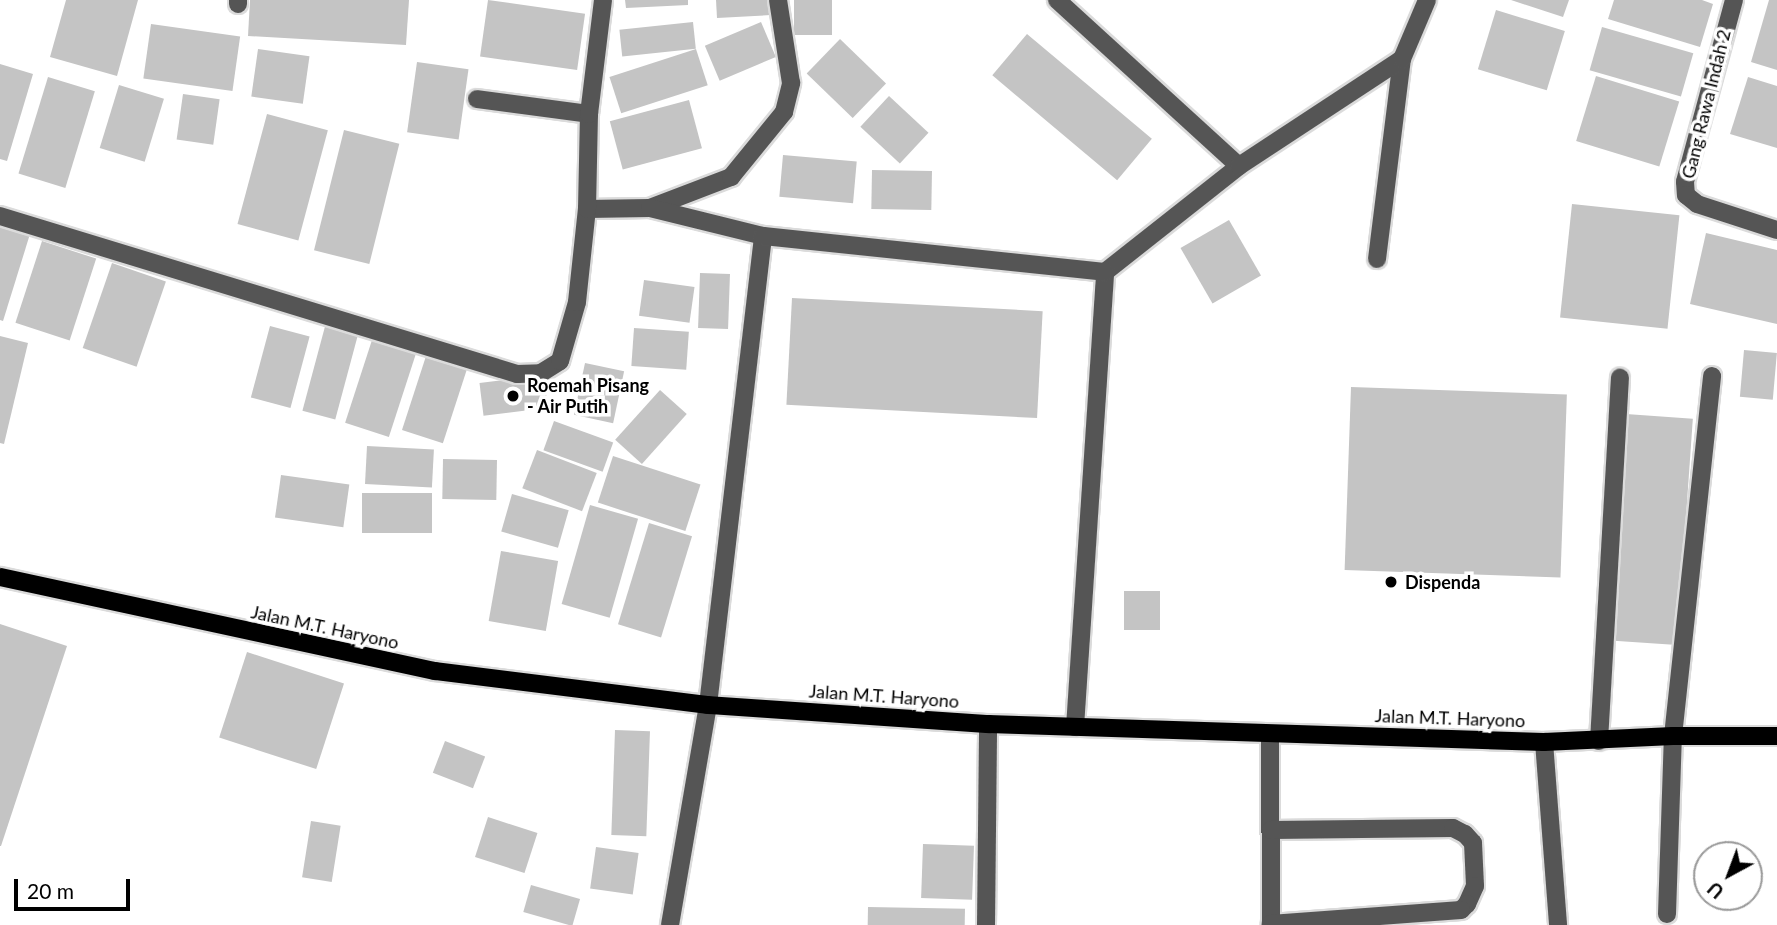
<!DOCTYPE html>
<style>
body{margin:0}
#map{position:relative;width:1777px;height:925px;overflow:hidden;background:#fff;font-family:Lato,sans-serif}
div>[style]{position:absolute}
.building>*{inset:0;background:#c4c4c4;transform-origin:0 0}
.roads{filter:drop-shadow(2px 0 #dbdbdb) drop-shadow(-2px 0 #dbdbdb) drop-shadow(0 2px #dbdbdb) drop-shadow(0 -2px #dbdbdb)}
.minor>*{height:18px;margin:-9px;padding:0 9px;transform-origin:9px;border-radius:9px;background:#555}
.major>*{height:18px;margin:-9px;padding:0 9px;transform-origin:9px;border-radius:9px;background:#000}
.dots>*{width:19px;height:19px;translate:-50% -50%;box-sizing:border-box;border:4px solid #fff;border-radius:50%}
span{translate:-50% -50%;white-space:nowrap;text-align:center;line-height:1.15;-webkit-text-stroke:7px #fff;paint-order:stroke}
.street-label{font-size:18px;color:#000}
.poi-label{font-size:18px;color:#000;font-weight:700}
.left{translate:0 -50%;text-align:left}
.north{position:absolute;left:1693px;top:841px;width:70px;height:70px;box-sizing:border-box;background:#fff;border:2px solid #999;border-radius:50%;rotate:221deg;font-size:19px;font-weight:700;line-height:28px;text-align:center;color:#000}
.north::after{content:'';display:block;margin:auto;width:24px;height:32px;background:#000;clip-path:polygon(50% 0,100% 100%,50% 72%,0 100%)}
.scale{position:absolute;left:14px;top:879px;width:116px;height:32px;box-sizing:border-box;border:4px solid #000;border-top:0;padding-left:9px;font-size:21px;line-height:24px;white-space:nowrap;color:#000;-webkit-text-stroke:5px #fff;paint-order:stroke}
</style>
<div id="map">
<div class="building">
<div style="clip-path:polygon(66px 0,138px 0,117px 76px,50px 57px)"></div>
<div style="clip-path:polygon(250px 0,409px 0,406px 45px,248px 36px)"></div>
<div style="left:488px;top:0;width:98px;height:57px;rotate:8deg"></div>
<div style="clip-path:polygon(625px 0,688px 0,688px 5px,626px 8px)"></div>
<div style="clip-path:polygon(716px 0,770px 0,771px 15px,717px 18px)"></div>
<div style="left:794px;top:0;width:38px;height:35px"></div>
<div style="clip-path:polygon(1511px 0,1569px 0,1563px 17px)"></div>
<div style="clip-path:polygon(1614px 0,1702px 0,1713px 4px,1700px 47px,1608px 19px)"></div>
<div style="clip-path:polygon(1769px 0,1777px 0,1777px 70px,1751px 62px)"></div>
<div style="left:1496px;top:10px;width:72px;height:62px;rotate:17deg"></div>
<div style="left:693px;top:22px;width:27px;height:74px;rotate:84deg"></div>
<div style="left:761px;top:22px;width:38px;height:61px;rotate:67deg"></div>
<div style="left:151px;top:24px;width:90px;height:55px;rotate:8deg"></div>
<div style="left:1602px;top:27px;width:95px;height:45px;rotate:16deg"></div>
<div style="left:1027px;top:34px;width:163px;height:54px;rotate:40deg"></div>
<div style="left:840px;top:39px;width:64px;height:48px;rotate:44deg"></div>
<div style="left:258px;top:49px;width:52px;height:48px;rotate:8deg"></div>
<div style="left:696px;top:49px;width:38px;height:91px;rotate:72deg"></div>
<div style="left:417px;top:62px;width:52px;height:71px;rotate:8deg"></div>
<div style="clip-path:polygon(0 64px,33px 74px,7px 161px,0 159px)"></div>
<div style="left:1596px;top:76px;width:87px;height:68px;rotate:17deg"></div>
<div style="left:48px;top:77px;width:49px;height:101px;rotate:17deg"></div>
<div style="clip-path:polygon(1748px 77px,1777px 86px,1777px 148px,1730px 134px)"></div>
<div style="left:119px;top:85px;width:47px;height:66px;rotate:17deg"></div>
<div style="left:183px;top:94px;width:37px;height:46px;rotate:8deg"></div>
<div style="left:889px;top:96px;width:54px;height:42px;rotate:43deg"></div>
<div style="left:689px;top:100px;width:50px;height:82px;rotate:75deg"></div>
<div style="left:267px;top:114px;width:63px;height:114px;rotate:15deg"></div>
<div style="left:344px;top:130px;width:57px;height:124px;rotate:14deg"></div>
<div style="left:783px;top:155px;width:74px;height:42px;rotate:5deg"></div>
<div style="left:872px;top:170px;width:60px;height:39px;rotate:1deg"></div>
<div style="left:1572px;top:204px;width:108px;height:114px;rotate:6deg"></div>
<div style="left:1229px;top:220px;width:64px;height:56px;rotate:60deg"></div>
<div style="clip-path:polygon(0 224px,30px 234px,3px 321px,0 320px)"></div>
<div style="clip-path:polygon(1706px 233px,1777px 250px,1777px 324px,1690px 304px)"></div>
<div style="left:42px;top:241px;width:57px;height:86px;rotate:18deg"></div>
<div style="left:112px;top:263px;width:57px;height:90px;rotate:19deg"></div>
<div style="left:700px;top:273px;width:30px;height:55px;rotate:2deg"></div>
<div style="left:644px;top:280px;width:51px;height:36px;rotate:8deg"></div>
<div style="left:792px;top:298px;width:251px;height:107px;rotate:3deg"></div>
<div style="left:327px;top:319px;width:34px;height:95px;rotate:15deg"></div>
<div style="left:270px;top:326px;width:41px;height:74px;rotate:15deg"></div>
<div style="left:634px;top:328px;width:55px;height:38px;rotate:4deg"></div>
<div style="clip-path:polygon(0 336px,28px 343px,4px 444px,0 443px)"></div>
<div style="left:372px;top:340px;width:46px;height:87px;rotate:18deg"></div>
<div style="left:1744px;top:350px;width:33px;height:47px;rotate:5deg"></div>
<div style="left:427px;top:353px;width:43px;height:81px;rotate:18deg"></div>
<div style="left:585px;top:363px;width:40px;height:53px;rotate:12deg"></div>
<div style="left:544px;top:375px;width:33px;height:65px;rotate:83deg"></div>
<div style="left:1351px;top:387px;width:216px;height:183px;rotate:2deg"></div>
<div style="left:660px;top:390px;width:36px;height:67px;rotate:42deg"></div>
<div style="left:1626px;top:414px;width:67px;height:227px;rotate:4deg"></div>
<div style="left:554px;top:421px;width:63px;height:31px;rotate:20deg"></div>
<div style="left:367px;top:446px;width:67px;height:38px;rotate:3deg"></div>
<div style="left:537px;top:450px;width:64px;height:41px;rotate:21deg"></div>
<div style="left:613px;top:456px;width:92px;height:49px;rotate:18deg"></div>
<div style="left:443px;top:459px;width:54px;height:40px;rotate:1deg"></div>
<div style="left:281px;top:475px;width:69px;height:43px;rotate:8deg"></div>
<div style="left:432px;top:493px;width:40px;height:70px;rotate:90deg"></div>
<div style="left:512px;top:494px;width:59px;height:39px;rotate:16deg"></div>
<div style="left:590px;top:505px;width:50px;height:103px;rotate:16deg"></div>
<div style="left:649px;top:523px;width:45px;height:106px;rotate:17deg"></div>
<div style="left:501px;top:551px;width:58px;height:71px;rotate:10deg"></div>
<div style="left:1124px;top:591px;width:36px;height:39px"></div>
<div style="clip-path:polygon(0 624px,67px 646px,1px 846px,0 846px)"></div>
<div style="left:247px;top:652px;width:102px;height:90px;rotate:18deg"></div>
<div style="left:615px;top:730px;width:35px;height:105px;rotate:2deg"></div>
<div style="left:445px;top:741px;width:43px;height:34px;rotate:21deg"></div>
<div style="left:488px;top:817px;width:52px;height:42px;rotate:18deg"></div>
<div style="left:311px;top:821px;width:30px;height:57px;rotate:9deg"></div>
<div style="left:923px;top:844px;width:51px;height:54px;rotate:2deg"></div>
<div style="left:596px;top:847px;width:43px;height:42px;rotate:8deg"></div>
<div style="left:531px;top:885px;width:51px;height:28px;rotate:16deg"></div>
<div style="left:868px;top:907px;width:97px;height:18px;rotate:1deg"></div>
</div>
<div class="roads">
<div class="minor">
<div style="left:238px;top:0;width:4px;rotate:90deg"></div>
<div style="left:1057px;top:0;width:246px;rotate:42.4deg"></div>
<div style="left:1734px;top:0;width:188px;rotate:105.1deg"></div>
<div style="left:1685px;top:182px;width:13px;rotate:86deg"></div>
<div style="left:1686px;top:195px;width:14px;rotate:39deg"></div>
<div style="left:1697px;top:204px;width:84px;rotate:18deg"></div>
<div style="left:477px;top:99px;width:113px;rotate:7.6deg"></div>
<div style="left:650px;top:208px;width:87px;rotate:-20.9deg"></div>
<div style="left:731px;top:177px;width:84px;rotate:-50.8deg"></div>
<div style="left:784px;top:112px;width:30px;rotate:-76deg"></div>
<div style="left:791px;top:83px;width:84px;rotate:-98.9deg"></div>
<div style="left:587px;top:209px;width:63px;rotate:-0.9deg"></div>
<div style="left:650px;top:208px;width:116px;rotate:13.9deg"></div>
<div style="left:0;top:216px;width:541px;rotate:16.99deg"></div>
<div style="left:517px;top:374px;width:24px;rotate:-2deg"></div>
<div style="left:541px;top:373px;width:22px;rotate:-32deg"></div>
<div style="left:560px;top:361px;width:61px;rotate:-73.9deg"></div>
<div style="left:577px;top:302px;width:94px;rotate:-83.9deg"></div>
<div style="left:587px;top:209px;width:95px;rotate:-88.8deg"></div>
<div style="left:589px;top:114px;width:115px;rotate:-83deg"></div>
<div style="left:1377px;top:259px;width:202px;rotate:-82.9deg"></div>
<div style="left:1075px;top:727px;width:456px;rotate:-86.2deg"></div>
<div style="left:1105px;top:272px;width:171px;rotate:-38.3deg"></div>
<div style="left:1239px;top:166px;width:195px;rotate:-33.3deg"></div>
<div style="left:1402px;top:59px;width:64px;rotate:-67deg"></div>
<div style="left:1270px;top:734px;width:191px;rotate:89.7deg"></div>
<div style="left:1599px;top:741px;width:364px;rotate:-86.7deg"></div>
<div style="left:1544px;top:742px;width:184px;rotate:85.6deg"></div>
<div style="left:1271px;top:830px;width:182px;rotate:-0.6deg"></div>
<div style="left:1453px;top:828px;width:13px;rotate:27deg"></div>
<div style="left:1465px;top:834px;width:12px;rotate:48deg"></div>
<div style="left:1473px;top:843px;width:43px;rotate:87.3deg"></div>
<div style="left:1475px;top:886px;width:20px;rotate:114deg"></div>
<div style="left:1467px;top:904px;width:8px;rotate:135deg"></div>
<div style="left:1461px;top:910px;width:191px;rotate:175.8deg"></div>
<div style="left:1667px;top:914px;width:178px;rotate:-88.1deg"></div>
<div style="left:1673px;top:736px;width:362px;rotate:-83.8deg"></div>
<div style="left:670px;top:925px;width:223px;rotate:-80.2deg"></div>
<div style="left:708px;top:705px;width:472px;rotate:-83.3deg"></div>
<div style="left:763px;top:236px;width:344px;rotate:6deg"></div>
<div style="left:986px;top:925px;width:201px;rotate:-89.4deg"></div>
</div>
<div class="major">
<div style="left:0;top:577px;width:445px;rotate:12.2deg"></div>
<div style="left:435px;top:671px;width:275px;rotate:7.1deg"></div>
<div style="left:708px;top:705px;width:281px;rotate:3.9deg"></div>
<div style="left:988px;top:724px;width:556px;rotate:1.85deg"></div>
<div style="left:1544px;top:742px;width:129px;rotate:-2.7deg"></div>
<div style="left:1673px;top:736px;width:104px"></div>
</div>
</div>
<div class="dots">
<div style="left:513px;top:396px;background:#000"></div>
<div style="left:1391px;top:582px;background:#000"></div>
</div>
<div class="street-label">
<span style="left:1706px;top:104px;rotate:-76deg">Gang Rawa Indah 2</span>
<span style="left:325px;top:627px;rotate:12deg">Jalan M.T. Haryono</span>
<span style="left:884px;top:696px;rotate:4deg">Jalan M.T. Haryono</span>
<span style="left:1450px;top:718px;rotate:2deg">Jalan M.T. Haryono</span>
</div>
<div class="poi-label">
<span class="left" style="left:527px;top:396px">Roemah Pisang<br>- Air Putih</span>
<span class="left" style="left:1405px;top:582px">Dispenda</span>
</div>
<div class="north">U</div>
<div class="scale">20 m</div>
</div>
